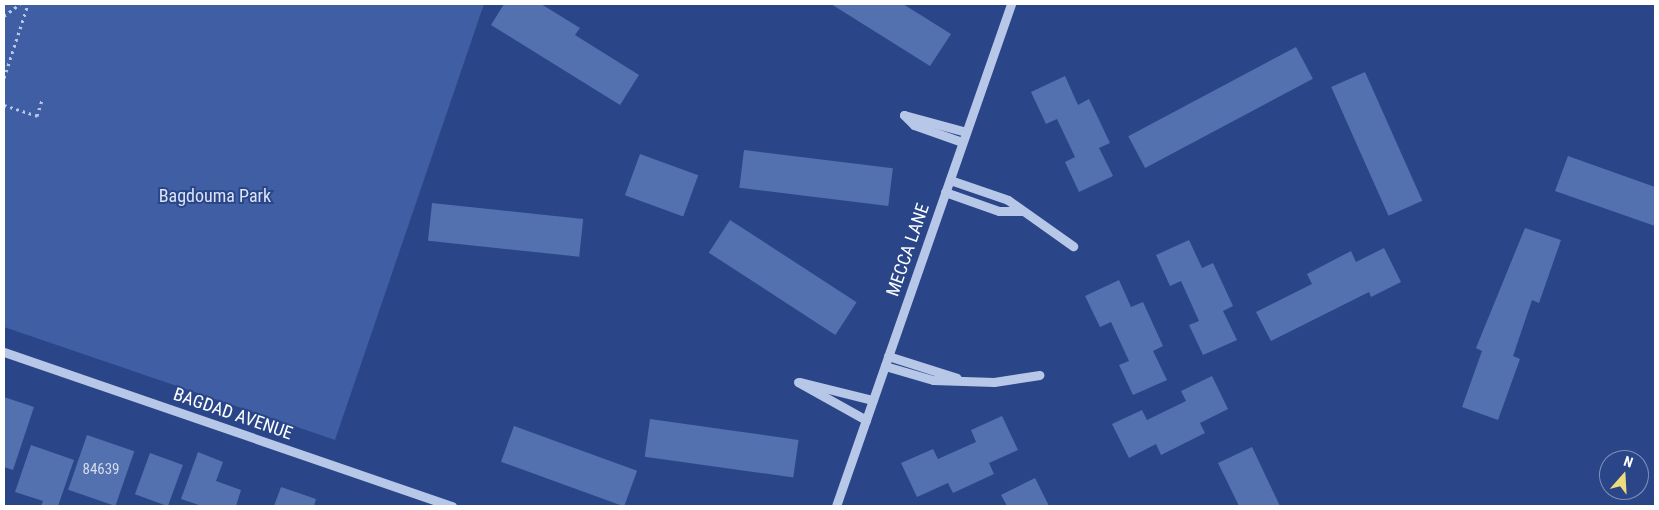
<!DOCTYPE html>
<style>
body{margin:0}
#map{position:relative;width:1659px;height:510px;overflow:hidden;background:#2a4688;font-family:"Roboto Condensed",sans-serif}
div>[style]{position:absolute}
.green>*{inset:0;background:#3f5ea4}
.building>*{inset:0;background:#5370af;transform-origin:0 0}
.path>*{height:3px;margin-top:-1.5px;transform-origin:0;background:repeating-linear-gradient(90deg,#b7c7e8 0 2.5px,transparent 0 6.5px)}
.minor>*{height:9px;margin:-4.5px;padding:0 4.5px;transform-origin:4.5px;border-radius:4.5px;background:#b7c7e8}
span{translate:-50% -50%;white-space:nowrap;text-align:center;line-height:1.15;-webkit-text-stroke:4px #2a4688;paint-order:stroke}
.number-label{font-size:15px;color:#d4dbeb}
.number-label span{-webkit-text-stroke-width:0}
.park-label{font-size:18px;color:#dbe3f7}
.street-label{font-size:18px;color:#fff}
.frame{position:absolute;inset:0;border:5px solid #fff;pointer-events:none}
.north{position:absolute;left:1599px;top:450px;width:50px;height:50px;box-sizing:border-box;background:#2a4688;border:1px solid #7f90b8;border-radius:50%;rotate:19deg;font-size:14px;font-weight:700;line-height:20px;text-align:center;color:#fff}
.north::after{content:'';display:block;margin:auto;width:18px;height:22px;background:#eedd7f;clip-path:polygon(50% 0,100% 100%,50% 72%,0 100%)}
</style>
<div id="map">
<div class="green">
<div style="clip-path:polygon(4px 4px,484px 4px,335px 440px,4px 327px)"></div>
</div>
<div class="building">
<div style="clip-path:polygon(504px 4px,541px 4px,580px 28px,575px 35px,639px 75px,620px 105px,491px 25px)"></div>
<div style="clip-path:polygon(831px 4px,903px 4px,951px 34px,930px 66px)"></div>
<div style="left:1296px;top:47px;width:36px;height:190px;rotate:62deg"></div>
<div style="left:1365px;top:72px;width:141px;height:37px;rotate:66deg"></div>
<div style="clip-path:polygon(1065px 76px,1078px 105px,1089px 99px,1110px 143px,1099px 148px,1113px 176px,1079px 192px,1065px 162px,1075px 157px,1057px 119px,1046px 124px,1031px 92px)"></div>
<div style="left:744px;top:150px;width:150px;height:38px;rotate:7deg"></div>
<div style="left:640px;top:154px;width:62px;height:44px;rotate:20deg"></div>
<div style="clip-path:polygon(1568px 156px,1655px 187px,1655px 226px,1555px 191px)"></div>
<div style="left:432px;top:203px;width:152px;height:38px;rotate:6deg"></div>
<div style="left:730px;top:220px;width:151px;height:39px;rotate:33deg"></div>
<div style="clip-path:polygon(1525px 228px,1561px 240px,1539px 303px,1532px 300px,1513px 356px,1520px 359px,1498px 420px,1462px 407px,1482px 351px,1476px 348px)"></div>
<div style="clip-path:polygon(1189px 240px,1202px 268px,1213px 263px,1233px 306px,1223px 311px,1237px 340px,1203px 355px,1189px 325px,1199px 321px,1181px 281px,1170px 286px,1156px 255px)"></div>
<div style="clip-path:polygon(1384px 248px,1401px 282px,1371px 297px,1369px 292px,1271px 341px,1256px 312px,1312px 284px,1307px 274px,1351px 251px,1356px 262px)"></div>
<div style="clip-path:polygon(1119px 280px,1131px 307px,1143px 302px,1163px 346px,1153px 351px,1167px 380px,1133px 395px,1119px 365px,1129px 361px,1111px 322px,1100px 327px,1085px 296px)"></div>
<div style="clip-path:polygon(1212px 376px,1228px 409px,1200px 423px,1205px 433px,1161px 455px,1156px 444px,1129px 458px,1112px 424px,1142px 410px,1147px 420px,1186px 401px,1181px 391px)"></div>
<div style="clip-path:polygon(4px 397px,34px 407px,13px 470px,4px 467px)"></div>
<div style="clip-path:polygon(1002px 416px,1018px 450px,989px 463px,994px 474px,953px 493px,948px 483px,917px 497px,901px 463px,933px 449px,938px 459px,976px 442px,971px 430px)"></div>
<div style="left:650px;top:419px;width:150px;height:38px;rotate:8deg"></div>
<div style="left:514px;top:426px;width:131px;height:38px;rotate:20deg"></div>
<div style="left:87px;top:435px;width:50px;height:58px;rotate:19deg"></div>
<div style="clip-path:polygon(31px 445px,74px 460px,58px 506px,41px 506px,43px 501px,15px 492px)"></div>
<div style="clip-path:polygon(1252px 447px,1280px 506px,1239px 506px,1218px 463px)"></div>
<div style="clip-path:polygon(198px 452px,223px 462px,216px 481px,241px 490px,236px 506px,202px 506px,181px 499px)"></div>
<div style="left:150px;top:453px;width:35px;height:44px;rotate:20deg"></div>
<div style="clip-path:polygon(1035px 478px,1049px 506px,1007px 506px,1001px 495px)"></div>
<div style="clip-path:polygon(281px 487px,316px 499px,314px 506px,274px 506px)"></div>
</div>
<div class="path">
<div style="left:4px;top:16px;width:20px;rotate:-37deg"></div>
<div style="left:4px;top:78px;width:78px;rotate:-72deg"></div>
<div style="left:4px;top:105px;width:35px;rotate:18deg"></div>
<div style="left:37px;top:116px;width:17px;rotate:-73deg"></div>
</div>
<div class="minor">
<div style="left:904px;top:115px;width:14px;rotate:45deg"></div>
<div style="left:914px;top:125px;width:51px;rotate:19.5deg"></div>
<div style="left:904px;top:115px;width:64px;rotate:15.3deg"></div>
<div style="left:950px;top:180px;width:61px;rotate:19deg"></div>
<div style="left:1008px;top:200px;width:80px;rotate:35.3deg"></div>
<div style="left:945px;top:192px;width:57px;rotate:19.4deg"></div>
<div style="left:999px;top:211px;width:23px"></div>
<div style="left:4px;top:352px;width:474px;rotate:19deg"></div>
<div style="left:888px;top:356px;width:72px;rotate:17.7deg"></div>
<div style="left:885px;top:366px;width:50px;rotate:16.3deg"></div>
<div style="left:933px;top:380px;width:61px;rotate:1.9deg"></div>
<div style="left:994px;top:382px;width:46px;rotate:-8.8deg"></div>
<div style="left:798px;top:382px;width:78px;rotate:29.2deg"></div>
<div style="left:800px;top:382px;width:75px;rotate:13.9deg"></div>
<div style="left:836px;top:506px;width:532px;rotate:-70.78deg"></div>
</div>
<div class="number-label">
<span style="left:101px;top:470px">84639</span>
</div>
<div class="park-label">
<span style="left:215px;top:196px">Bagdouma Park</span>
</div>
<div class="street-label">
<span style="left:908px;top:250px;rotate:-71deg">MECCA LANE</span>
<span style="left:233px;top:414px;rotate:19deg">BAGDAD AVENUE</span>
</div>
<div class="frame"></div>
<div class="north">N</div>
</div>
